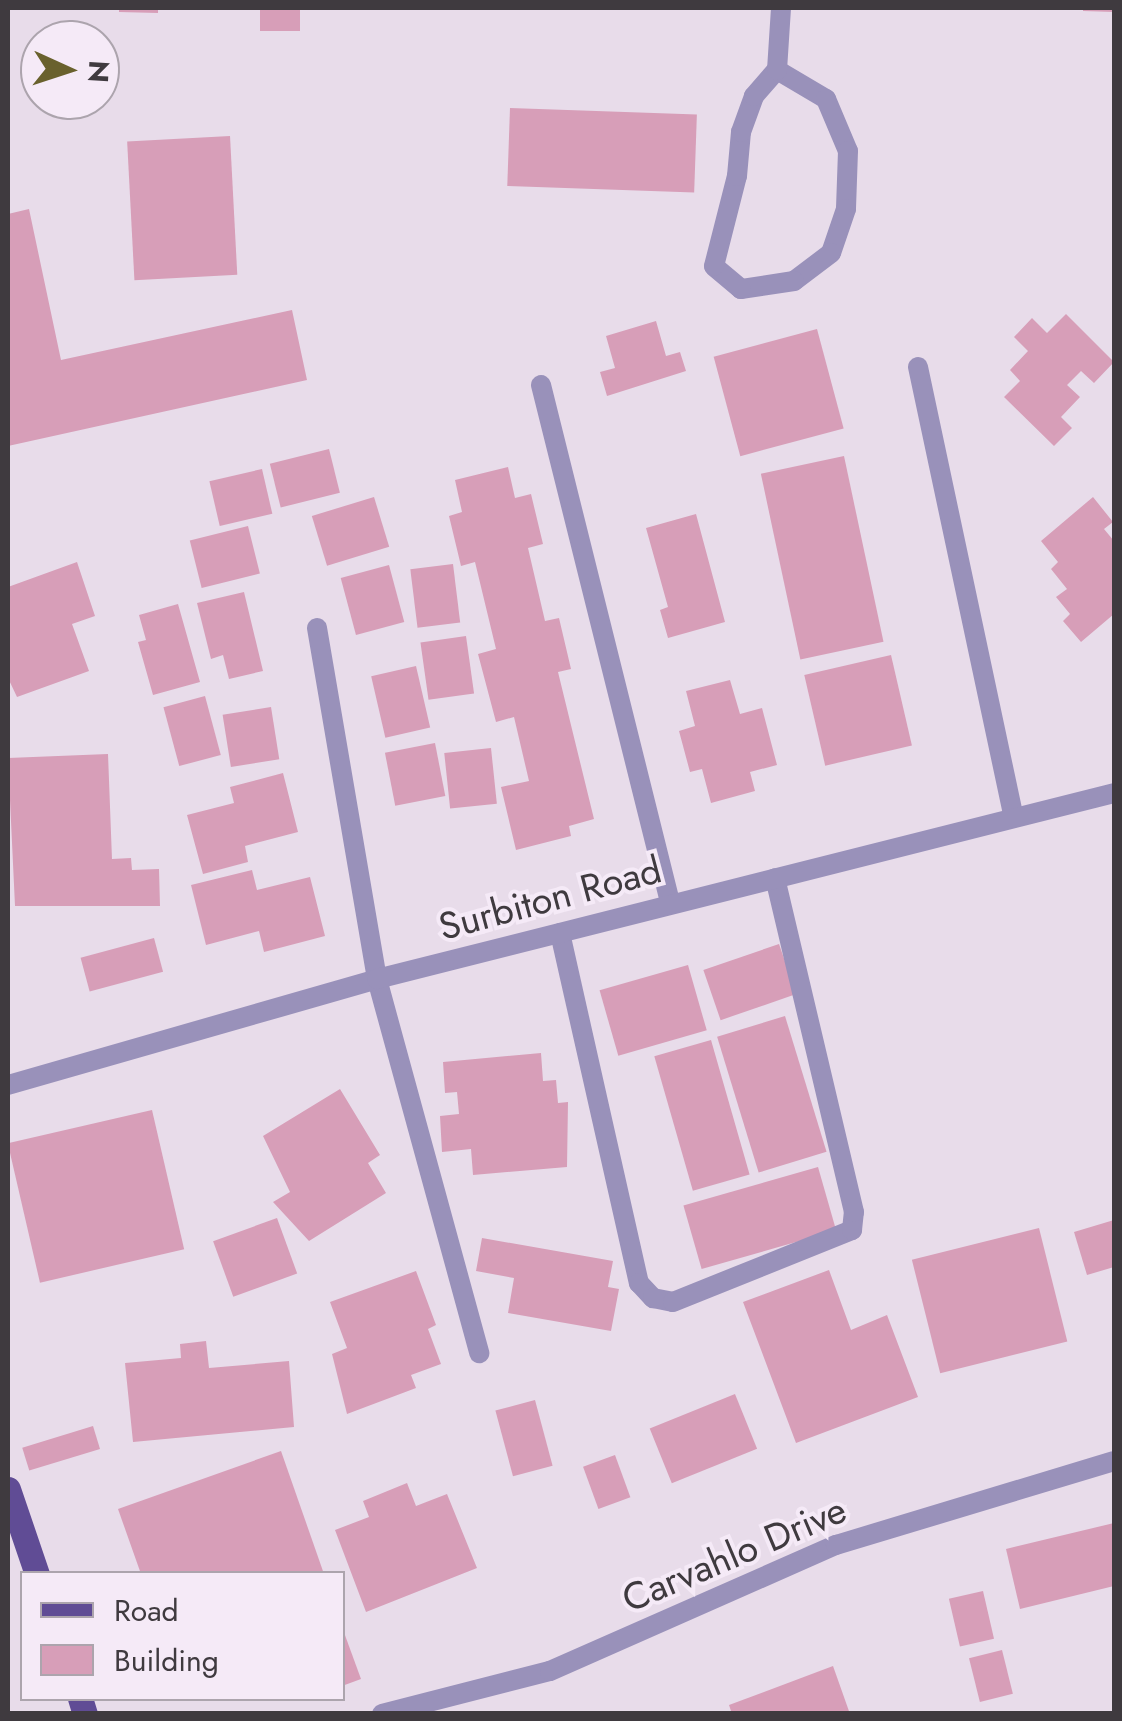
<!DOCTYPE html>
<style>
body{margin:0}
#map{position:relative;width:1122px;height:1721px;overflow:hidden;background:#e8dcea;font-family:Jost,sans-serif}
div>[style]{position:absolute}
.building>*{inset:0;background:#d79eb8;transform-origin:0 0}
.minor>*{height:20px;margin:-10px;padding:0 10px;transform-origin:10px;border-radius:10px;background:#9991ba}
.primary>*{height:25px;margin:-12.5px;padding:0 12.5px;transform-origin:12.5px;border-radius:12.5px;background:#604c95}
span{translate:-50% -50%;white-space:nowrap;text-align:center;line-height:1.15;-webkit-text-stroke:8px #f5eaf7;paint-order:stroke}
.street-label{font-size:38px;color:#3f3a3f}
.frame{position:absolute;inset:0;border:10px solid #3f3a3f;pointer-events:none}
.legend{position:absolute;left:20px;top:1571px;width:325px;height:130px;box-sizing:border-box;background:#f5eaf7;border:2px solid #aca4ad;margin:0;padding:12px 18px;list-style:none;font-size:30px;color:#3f3a3f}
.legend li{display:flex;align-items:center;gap:20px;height:50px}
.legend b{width:50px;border:2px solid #aca4ad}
.north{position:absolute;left:20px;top:20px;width:100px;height:100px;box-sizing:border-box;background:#f5eaf7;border:2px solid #aca4ad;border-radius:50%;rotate:93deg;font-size:28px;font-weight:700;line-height:40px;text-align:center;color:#3f3a3f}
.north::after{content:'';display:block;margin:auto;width:35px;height:45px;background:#69612d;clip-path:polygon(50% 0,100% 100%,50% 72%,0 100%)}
</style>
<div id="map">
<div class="building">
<div style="clip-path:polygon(119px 8px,158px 8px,158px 13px,119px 12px)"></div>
<div style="left:260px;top:8px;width:40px;height:23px"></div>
<div style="clip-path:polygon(1083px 8px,1114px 8px,1114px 12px,1083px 11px)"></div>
<div style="left:510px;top:108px;width:187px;height:78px;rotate:2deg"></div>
<div style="left:230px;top:136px;width:139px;height:103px;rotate:87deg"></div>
<div style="clip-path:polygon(29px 209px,61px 360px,292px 310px,307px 380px,8px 446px,8px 214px)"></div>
<div style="clip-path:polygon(1066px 314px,1114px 362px,1094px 383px,1081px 371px,1067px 385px,1080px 397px,1061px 417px,1072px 428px,1054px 446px,1004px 397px,1020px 381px,1010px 370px,1028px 351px,1014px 337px,1032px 318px,1047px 333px)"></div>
<div style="clip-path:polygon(656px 321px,666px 356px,680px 352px,686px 371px,607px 396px,600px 372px,615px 368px,606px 336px)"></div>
<div style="left:817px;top:329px;width:103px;height:107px;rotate:75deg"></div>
<div style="left:329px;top:449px;width:45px;height:61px;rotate:76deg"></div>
<div style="left:844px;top:456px;width:190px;height:85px;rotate:78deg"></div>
<div style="clip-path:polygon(508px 467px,515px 498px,531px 494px,543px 544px,528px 548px,545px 621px,559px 618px,571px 669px,558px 672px,594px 819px,569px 826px,571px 836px,516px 850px,501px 787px,529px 781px,514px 717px,496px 722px,478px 654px,496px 649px,475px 562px,461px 566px,449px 516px,462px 512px,455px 480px)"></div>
<div style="left:262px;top:469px;width:46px;height:54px;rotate:77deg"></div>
<div style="left:374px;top:497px;width:52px;height:65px;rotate:73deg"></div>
<div style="clip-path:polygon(1093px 497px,1113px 522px,1104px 529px,1114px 541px,1114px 614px,1081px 642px,1063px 621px,1070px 614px,1056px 597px,1067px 589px,1051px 569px,1058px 562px,1041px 541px)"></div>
<div style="clip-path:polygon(696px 514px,725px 622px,668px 638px,660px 610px,668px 607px,646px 528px)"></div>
<div style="left:248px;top:526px;width:49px;height:60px;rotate:76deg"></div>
<div style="clip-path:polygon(77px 562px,95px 616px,72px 624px,89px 671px,17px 697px,8px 678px,8px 587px)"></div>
<div style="left:453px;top:564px;width:59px;height:43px;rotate:83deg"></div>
<div style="left:389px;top:565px;width:59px;height:50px;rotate:75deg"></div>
<div style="clip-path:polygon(244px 592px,263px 671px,229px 679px,223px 655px,211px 659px,197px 603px)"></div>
<div style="clip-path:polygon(178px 604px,200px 682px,153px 695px,138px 642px,146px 640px,139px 615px)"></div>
<div style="left:466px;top:636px;width:58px;height:46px;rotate:82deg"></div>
<div style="left:891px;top:655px;width:93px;height:89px;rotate:77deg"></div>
<div style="left:416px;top:666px;width:63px;height:46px;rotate:77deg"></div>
<div style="clip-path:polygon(730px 680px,740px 714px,762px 708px,777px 765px,750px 772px,755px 791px,711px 803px,702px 769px,690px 772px,679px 731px,695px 726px,686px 691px)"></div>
<div style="left:205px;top:696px;width:61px;height:43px;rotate:75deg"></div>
<div style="left:271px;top:707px;width:53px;height:49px;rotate:81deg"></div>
<div style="left:435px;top:743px;width:54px;height:51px;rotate:79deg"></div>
<div style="left:491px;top:748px;width:56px;height:47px;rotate:84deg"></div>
<div style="clip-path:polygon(108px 754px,112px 859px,131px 858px,132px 870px,159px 869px,160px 906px,15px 906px,8px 758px)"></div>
<div style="clip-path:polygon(283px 773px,298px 832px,245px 846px,248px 862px,203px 874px,187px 815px,234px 803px,230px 787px)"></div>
<div style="clip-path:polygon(252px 870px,257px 890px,310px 877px,325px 936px,264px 952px,259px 931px,206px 945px,191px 885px)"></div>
<div style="left:154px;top:938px;width:35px;height:76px;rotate:75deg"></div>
<div style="left:779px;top:944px;width:53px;height:80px;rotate:71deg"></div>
<div style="left:688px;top:965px;width:68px;height:92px;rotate:74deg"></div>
<div style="left:785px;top:1016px;width:142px;height:71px;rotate:73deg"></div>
<div style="left:711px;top:1040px;width:140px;height:59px;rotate:74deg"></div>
<div style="clip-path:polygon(541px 1053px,543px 1081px,556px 1080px,558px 1103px,568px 1102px,567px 1167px,473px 1175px,471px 1149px,442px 1152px,440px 1116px,459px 1114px,457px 1092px,445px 1093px,443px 1062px)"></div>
<div style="clip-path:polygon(340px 1089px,380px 1155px,368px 1163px,386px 1193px,309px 1241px,273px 1202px,290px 1192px,263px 1136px)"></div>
<div style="left:152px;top:1110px;width:143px;height:148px;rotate:77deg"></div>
<div style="left:818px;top:1167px;width:66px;height:140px;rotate:74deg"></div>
<div style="left:277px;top:1218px;width:59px;height:68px;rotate:70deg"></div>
<div style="clip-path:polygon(1114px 1220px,1114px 1267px,1087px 1275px,1074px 1232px)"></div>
<div style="left:1039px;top:1228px;width:117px;height:131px;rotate:76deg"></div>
<div style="clip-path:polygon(482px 1238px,613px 1261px,608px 1287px,619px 1289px,611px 1331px,508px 1313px,514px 1278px,476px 1271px)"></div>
<div style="clip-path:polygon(829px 1270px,851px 1330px,887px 1315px,918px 1397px,796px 1443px,743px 1302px)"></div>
<div style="clip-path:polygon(416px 1271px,436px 1325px,428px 1329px,441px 1364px,411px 1375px,416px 1388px,347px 1414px,332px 1354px,347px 1348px,330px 1302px)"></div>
<div style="clip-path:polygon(206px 1341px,209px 1368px,289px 1361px,294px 1427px,133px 1442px,125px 1363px,181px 1358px,180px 1344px)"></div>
<div style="left:735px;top:1394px;width:59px;height:92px;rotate:68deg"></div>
<div style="left:535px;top:1400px;width:68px;height:41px;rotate:75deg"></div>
<div style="left:93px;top:1426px;width:24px;height:74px;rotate:73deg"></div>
<div style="clip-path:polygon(281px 1451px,324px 1574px,141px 1574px,118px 1509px)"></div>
<div style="left:615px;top:1455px;width:45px;height:34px;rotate:70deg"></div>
<div style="clip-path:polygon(407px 1483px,416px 1506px,447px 1494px,477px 1568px,366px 1612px,335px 1530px,369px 1517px,363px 1501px)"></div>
<div style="clip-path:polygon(1114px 1523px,1114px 1586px,1020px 1609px,1006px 1549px)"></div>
<div style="left:983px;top:1591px;width:49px;height:35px;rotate:77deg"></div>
<div style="clip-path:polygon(342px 1627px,361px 1679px,342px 1686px)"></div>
<div style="left:1002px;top:1650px;width:45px;height:34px;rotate:76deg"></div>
<div style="clip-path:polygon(833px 1666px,850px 1714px,732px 1714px,729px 1705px)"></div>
</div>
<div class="minor">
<div style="left:777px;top:70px;width:57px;rotate:30.6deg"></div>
<div style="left:826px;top:99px;width:56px;rotate:67.1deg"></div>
<div style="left:848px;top:151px;width:58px;rotate:92deg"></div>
<div style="left:846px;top:209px;width:46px;rotate:108.8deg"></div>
<div style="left:831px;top:253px;width:46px;rotate:142.9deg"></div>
<div style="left:794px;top:281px;width:54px;rotate:171.4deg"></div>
<div style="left:741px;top:289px;width:35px;rotate:-140deg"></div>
<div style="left:714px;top:266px;width:93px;rotate:-75.7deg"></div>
<div style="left:737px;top:176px;width:44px;rotate:-84.8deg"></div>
<div style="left:741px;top:132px;width:38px;rotate:-70deg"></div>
<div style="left:754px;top:96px;width:35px;rotate:-49deg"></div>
<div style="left:777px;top:70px;width:62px;rotate:-86.3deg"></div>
<div style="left:918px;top:367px;width:460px;rotate:78deg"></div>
<div style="left:541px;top:385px;width:533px;rotate:75.99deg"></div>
<div style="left:317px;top:628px;width:356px;rotate:80.3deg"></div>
<div style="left:377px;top:979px;width:388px;rotate:74.7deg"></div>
<div style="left:560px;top:933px;width:359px;rotate:77.3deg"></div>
<div style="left:639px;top:1283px;width:21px;rotate:47deg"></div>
<div style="left:653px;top:1298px;width:20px;rotate:11deg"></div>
<div style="left:673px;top:1302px;width:193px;rotate:-21.9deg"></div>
<div style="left:852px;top:1230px;width:18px;rotate:-84deg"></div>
<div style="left:854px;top:1212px;width:343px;rotate:-103.3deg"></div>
<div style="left:8px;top:1085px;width:384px;rotate:-16deg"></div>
<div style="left:377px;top:979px;width:760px;rotate:-14.16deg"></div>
<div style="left:382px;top:1714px;width:173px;rotate:-14.4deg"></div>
<div style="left:550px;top:1671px;width:313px;rotate:-23.8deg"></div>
<div style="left:836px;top:1545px;width:290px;rotate:-16.8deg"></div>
</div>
<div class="primary">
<div style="left:8px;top:1489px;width:90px;rotate:71.2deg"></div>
<div style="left:80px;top:1698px;width:17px;rotate:73deg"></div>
</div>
<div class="street-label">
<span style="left:550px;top:898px;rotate:-15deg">Surbiton Road</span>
<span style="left:734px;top:1554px;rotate:-23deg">Carvahlo Drive</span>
</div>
<div class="frame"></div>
<ul class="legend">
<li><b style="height:12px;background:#604c95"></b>Road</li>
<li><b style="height:28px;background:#d79eb8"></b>Building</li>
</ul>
<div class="north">N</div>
</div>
